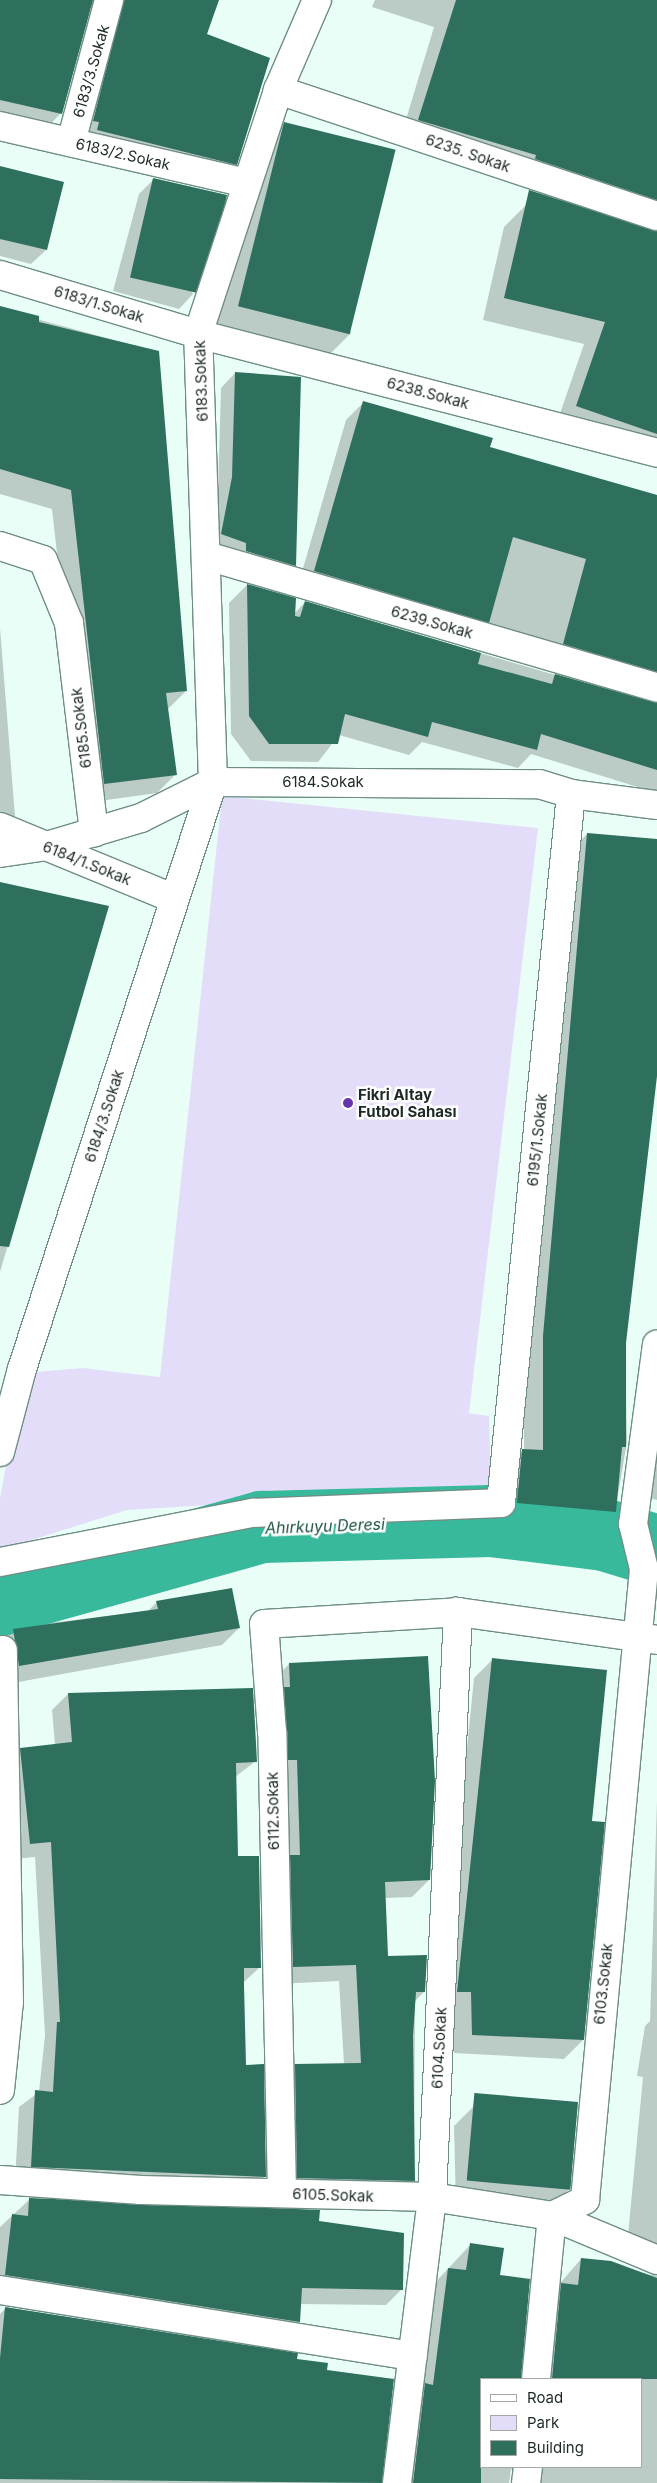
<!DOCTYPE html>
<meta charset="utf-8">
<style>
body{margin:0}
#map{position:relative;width:657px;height:2483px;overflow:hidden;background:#eafef8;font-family:Inter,sans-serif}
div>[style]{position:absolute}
.green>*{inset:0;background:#e4ddfa}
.shadow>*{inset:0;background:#0003}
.river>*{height:72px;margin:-36px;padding:0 36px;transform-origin:36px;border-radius:36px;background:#38b99c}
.building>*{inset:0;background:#2e6f5e;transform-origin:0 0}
.roads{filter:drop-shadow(1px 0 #6e8e84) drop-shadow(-1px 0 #6e8e84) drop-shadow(0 1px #6e8e84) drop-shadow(0 -1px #6e8e84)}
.street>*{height:28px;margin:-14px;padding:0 14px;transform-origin:14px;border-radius:14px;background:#fff}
.dots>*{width:14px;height:14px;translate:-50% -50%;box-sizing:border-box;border:2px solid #fff;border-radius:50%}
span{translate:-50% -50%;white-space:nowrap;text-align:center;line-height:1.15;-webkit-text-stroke:5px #fff;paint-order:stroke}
.street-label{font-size:15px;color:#1c2925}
.poi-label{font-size:15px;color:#1c2925;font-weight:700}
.left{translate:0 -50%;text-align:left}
.water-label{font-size:16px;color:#1e5245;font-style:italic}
.legend{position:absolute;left:480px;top:2378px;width:162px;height:90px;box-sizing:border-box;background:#fff;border:1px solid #a4a9a8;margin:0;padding:6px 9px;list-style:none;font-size:15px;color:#1c2925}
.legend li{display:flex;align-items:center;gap:10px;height:25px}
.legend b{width:25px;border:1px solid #a4a9a8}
</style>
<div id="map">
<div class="green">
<div style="clip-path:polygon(222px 796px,538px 828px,469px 1413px,460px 1412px,489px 1416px,491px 1488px,127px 1510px,0 1550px,0 1498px,23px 1373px,83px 1368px,160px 1377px)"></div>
</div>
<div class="shadow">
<div style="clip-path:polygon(0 0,218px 0,206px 34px,236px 164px,214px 187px,75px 152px,98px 12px,90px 6px,61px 113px,39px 136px,0 127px)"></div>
<div style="clip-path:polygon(375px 0,657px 0,657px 211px,400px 139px,434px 27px,372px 7px)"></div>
<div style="clip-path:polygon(284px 123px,351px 333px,328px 356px,202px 326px,261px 147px)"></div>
<div style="clip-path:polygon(0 167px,46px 250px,31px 264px,0 256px)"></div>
<div style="clip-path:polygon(154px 179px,193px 294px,179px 309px,113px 291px,139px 194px)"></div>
<div style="clip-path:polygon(526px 205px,657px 249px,657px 463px,555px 428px,584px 344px,483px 320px,504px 227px)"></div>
<div style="clip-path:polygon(0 309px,158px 352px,186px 691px,167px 710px,176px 774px,157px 793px,85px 803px,52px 509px,0 494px)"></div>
<div style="clip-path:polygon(235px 373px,295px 565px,281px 580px,207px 548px,218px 492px,221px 388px)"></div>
<div style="clip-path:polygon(364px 402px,489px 448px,657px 495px,657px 793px,531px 754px,518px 768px,422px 742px,409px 755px,339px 735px,318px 762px,251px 761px,231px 734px,229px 603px,247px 585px,294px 599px,294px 614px,305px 602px,655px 704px,643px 691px,297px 589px,346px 420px)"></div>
<div style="clip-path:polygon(0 628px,15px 816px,0 831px)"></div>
<div style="clip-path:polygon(587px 834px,657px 840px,657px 1066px,625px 1343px,627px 1442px,615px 1512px,595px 1531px,498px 1522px,503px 1470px,524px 1450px,524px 1356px,567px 854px)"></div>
<div style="clip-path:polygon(0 883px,103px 921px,0 1272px)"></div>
<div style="clip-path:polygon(657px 1438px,657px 1500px,646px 1497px)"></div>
<div style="clip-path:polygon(157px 1602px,239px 1628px,222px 1645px,2px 1685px,0 1629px,148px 1611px)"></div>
<div style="clip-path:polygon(493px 1659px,591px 1822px,583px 2040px,564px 2059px,454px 2053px,453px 2010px,445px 1969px,474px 1678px)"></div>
<div style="clip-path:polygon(289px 1664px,429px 1880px,412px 1897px,384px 1898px,387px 1958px,424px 1992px,415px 2001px,414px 2180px,397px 2198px,281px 2195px,278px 2082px,295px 2065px,344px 2064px,339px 1981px,276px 1984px,272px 1682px)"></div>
<div style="clip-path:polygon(68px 1694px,256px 1761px,235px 1777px,237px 1858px,260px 1967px,243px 1983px,244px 2066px,265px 2177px,249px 2193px,15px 2182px,19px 2107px,39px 2092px,45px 2035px,35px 1857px,14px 1859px,5px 1765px,21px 1749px,55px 1745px,52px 1710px)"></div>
<div style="clip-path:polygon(657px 1800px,657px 2483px,524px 2483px,511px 2469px,509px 2483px,397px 2483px,430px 2288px,471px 2244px,499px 2276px,519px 2379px,481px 2379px,481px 2467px,641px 2467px,641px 2379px,535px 2379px,543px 2303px,581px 2259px,652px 2275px,651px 2269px,626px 2256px,643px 2077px,637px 2076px,645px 2026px,650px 2021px)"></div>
<div style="clip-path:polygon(474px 2106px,569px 2189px,549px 2209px,456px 2207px,454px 2126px)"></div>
<div style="clip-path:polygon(30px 2199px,318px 2222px,402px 2289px,386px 2305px,300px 2304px,298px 2322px,282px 2338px,0 2293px,0 2227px)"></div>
<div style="clip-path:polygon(6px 2308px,296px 2360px,326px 2372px,381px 2483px,0 2483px,0 2314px)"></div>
</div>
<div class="river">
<div style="left:0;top:1600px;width:272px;rotate:-15.6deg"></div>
<div style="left:262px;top:1527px;width:229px;rotate:-1.5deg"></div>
<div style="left:491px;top:1521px;width:115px;rotate:7deg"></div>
<div style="left:605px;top:1535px;width:54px;rotate:17.1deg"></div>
</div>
<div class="building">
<div style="clip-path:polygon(0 0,93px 0,62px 114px,0 100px)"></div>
<div style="clip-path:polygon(124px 0,219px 0,207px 34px,270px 58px,237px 165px,97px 130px,99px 122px,93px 121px)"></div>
<div style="clip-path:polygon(456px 0,657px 0,657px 200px,535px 159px,536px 155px,418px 120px)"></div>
<div style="left:284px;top:122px;width:115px;height:190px;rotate:14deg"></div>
<div style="clip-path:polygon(0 166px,64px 182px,47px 250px,0 239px)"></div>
<div style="left:153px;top:178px;width:76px;height:102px;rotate:13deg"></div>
<div style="clip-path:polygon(529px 190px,657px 231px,657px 434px,576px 406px,605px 322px,504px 298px)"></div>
<div style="clip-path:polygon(0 306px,39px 316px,39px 322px,159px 351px,187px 691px,166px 693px,177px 775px,104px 784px,71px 490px,0 469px)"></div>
<div style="clip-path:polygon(235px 372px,301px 377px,296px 566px,246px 551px,246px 543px,221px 534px,232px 477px)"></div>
<div style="clip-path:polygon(363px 401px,493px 438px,490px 447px,657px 495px,657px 672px,563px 644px,586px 559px,513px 537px,489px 623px,314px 571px)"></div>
<div style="clip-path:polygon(247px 584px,296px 598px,295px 616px,300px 617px,305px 601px,481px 653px,478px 664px,552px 684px,555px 674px,657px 703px,657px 770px,541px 734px,537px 750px,432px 722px,428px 737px,345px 714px,338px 744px,269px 744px,249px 716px)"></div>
<div style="clip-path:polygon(587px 833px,657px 839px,657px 1076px,626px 1343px,626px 1447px,622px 1447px,616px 1512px,517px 1503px,522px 1449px,543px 1450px,543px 1336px)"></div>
<div style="clip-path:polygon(0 882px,109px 906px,9px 1247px,0 1246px)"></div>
<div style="clip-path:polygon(232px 1588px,240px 1628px,19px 1666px,13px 1629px,158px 1609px,156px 1601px)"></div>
<div style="clip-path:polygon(428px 1656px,435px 1781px,430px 1880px,385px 1882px,388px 1956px,427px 1955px,425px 1992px,416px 1992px,413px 2036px,415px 2181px,297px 2178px,295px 2064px,361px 2063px,356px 1965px,293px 1967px,290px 1855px,300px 1855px,297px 1760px,288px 1760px,284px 1687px,290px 1687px,289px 1663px)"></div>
<div style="clip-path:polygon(492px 1658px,607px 1670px,592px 1821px,605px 1822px,584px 2040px,472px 2035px,471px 1992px,457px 1992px)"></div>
<div style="clip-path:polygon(253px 1688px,257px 1762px,236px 1763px,238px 1856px,259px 1856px,261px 1968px,244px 1968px,244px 1985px,246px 2065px,264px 2064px,266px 2177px,31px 2167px,35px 2090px,53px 2092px,57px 2022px,60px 2022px,51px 1842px,30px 1844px,20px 1748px,72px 1742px,68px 1693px)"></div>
<div style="left:578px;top:2102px;width:88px;height:104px;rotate:95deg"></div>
<div style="clip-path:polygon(29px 2198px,320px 2210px,319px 2221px,404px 2233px,403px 2290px,302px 2288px,300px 2322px,5px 2275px,12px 2214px,28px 2216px)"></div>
<div style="clip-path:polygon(470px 2243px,504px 2248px,500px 2275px,530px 2279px,521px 2379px,481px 2379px,481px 2483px,413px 2483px,425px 2383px,433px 2385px,448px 2268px,466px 2270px)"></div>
<div style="clip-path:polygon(581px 2258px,611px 2261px,657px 2278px,657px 2379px,552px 2379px,561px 2283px,578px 2285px)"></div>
<div style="clip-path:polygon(5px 2307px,298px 2353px,297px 2359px,328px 2363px,327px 2370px,394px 2379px,382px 2483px,0 2479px,0 2358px)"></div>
</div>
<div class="roads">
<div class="street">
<div style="left:278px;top:90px;width:399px;rotate:18.4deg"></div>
<div style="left:0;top:126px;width:253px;rotate:13deg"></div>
<div style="left:71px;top:142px;width:147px;rotate:-75deg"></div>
<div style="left:0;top:275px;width:207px;rotate:16.6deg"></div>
<div style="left:198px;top:334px;width:474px;rotate:14.5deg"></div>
<div style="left:0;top:546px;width:45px;rotate:18deg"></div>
<div style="left:43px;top:560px;width:68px;rotate:67.6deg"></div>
<div style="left:69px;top:623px;width:211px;rotate:83.2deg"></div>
<div style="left:207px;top:556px;width:469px;rotate:16.3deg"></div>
<div style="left:0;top:827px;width:189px;rotate:22.4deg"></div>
<div style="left:0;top:853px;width:48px;rotate:-8.5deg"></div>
<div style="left:47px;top:846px;width:98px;rotate:-16.6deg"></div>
<div style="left:141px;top:818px;width:80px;rotate:-26.6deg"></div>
<div style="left:213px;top:782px;width:326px;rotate:0.4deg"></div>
<div style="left:539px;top:784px;width:34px;rotate:17deg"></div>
<div style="left:571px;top:794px;width:87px;rotate:7.3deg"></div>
<div style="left:0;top:1452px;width:86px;rotate:-75.2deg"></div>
<div style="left:22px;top:1369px;width:617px;rotate:-71.98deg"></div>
<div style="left:213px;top:782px;width:448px;rotate:-91.9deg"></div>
<div style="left:198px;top:334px;width:257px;rotate:-71.8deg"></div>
<div style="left:278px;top:90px;width:98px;rotate:-66.6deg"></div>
<div style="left:0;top:1562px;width:258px;rotate:-11deg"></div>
<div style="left:253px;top:1513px;width:248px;rotate:-2.3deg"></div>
<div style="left:501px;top:1503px;width:712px;rotate:-84.36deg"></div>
<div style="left:0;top:2090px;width:88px;rotate:-84.2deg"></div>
<div style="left:9px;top:2002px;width:352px;rotate:-91deg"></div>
<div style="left:0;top:2180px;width:141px;rotate:4.1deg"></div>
<div style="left:141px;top:2190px;width:291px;rotate:1.4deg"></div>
<div style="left:432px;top:2197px;width:121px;rotate:9deg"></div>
<div style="left:552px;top:2216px;width:114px;rotate:22.7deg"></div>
<div style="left:282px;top:2193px;width:461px;rotate:-91.2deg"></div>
<div style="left:272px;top:1732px;width:108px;rotate:-94.2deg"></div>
<div style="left:264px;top:1624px;width:194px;rotate:-3.5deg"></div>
<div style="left:458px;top:1612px;width:201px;rotate:8deg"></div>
<div style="left:0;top:2290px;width:418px;rotate:9.1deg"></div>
<div style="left:536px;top:2379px;width:164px;rotate:-84.4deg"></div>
<div style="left:552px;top:2216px;width:37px;rotate:-26deg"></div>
<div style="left:585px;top:2200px;width:634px;rotate:-84.66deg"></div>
<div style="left:644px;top:1569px;width:46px;rotate:-103.7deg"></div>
<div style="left:633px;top:1524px;width:181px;rotate:-82.4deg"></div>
<div style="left:397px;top:2483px;width:288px;rotate:-83deg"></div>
<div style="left:432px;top:2197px;width:586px;rotate:-87.46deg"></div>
<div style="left:526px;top:2483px;width:16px;rotate:-83deg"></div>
</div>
</div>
<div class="dots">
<div style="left:348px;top:1103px;background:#6635ad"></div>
</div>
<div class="street-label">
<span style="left:91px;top:71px;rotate:-74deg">6183/3.Sokak</span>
<span style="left:468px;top:153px;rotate:19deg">6235. Sokak</span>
<span style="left:123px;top:154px;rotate:13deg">6183/2.Sokak</span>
<span style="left:99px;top:304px;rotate:17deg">6183/1.Sokak</span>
<span style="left:201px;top:381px;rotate:-92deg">6183.Sokak</span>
<span style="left:428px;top:393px;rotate:15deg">6238.Sokak</span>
<span style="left:432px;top:622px;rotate:16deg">6239.Sokak</span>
<span style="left:81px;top:728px;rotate:-97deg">6185.Sokak</span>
<span style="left:323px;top:782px">6184.Sokak</span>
<span style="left:87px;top:863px;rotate:22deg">6184/1.Sokak</span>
<span style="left:104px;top:1116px;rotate:-72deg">6184/3.Sokak</span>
<span style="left:537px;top:1140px;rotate:-84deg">6195/1.Sokak</span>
<span style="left:273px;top:1811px;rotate:-91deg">6112.Sokak</span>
<span style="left:603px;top:1984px;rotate:-84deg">6103.Sokak</span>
<span style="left:439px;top:2048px;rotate:-87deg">6104.Sokak</span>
<span style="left:333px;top:2195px;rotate:2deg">6105.Sokak</span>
</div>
<div class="poi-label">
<span class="left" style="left:358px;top:1103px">Fikri Altay<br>Futbol Sahası</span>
</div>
<div class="water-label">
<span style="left:325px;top:1526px;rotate:-2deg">Ahırkuyu Deresi</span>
</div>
<ul class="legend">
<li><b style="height:6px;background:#fff"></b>Road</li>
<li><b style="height:14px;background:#e4ddfa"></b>Park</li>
<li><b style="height:14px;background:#2e6f5e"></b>Building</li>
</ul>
</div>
